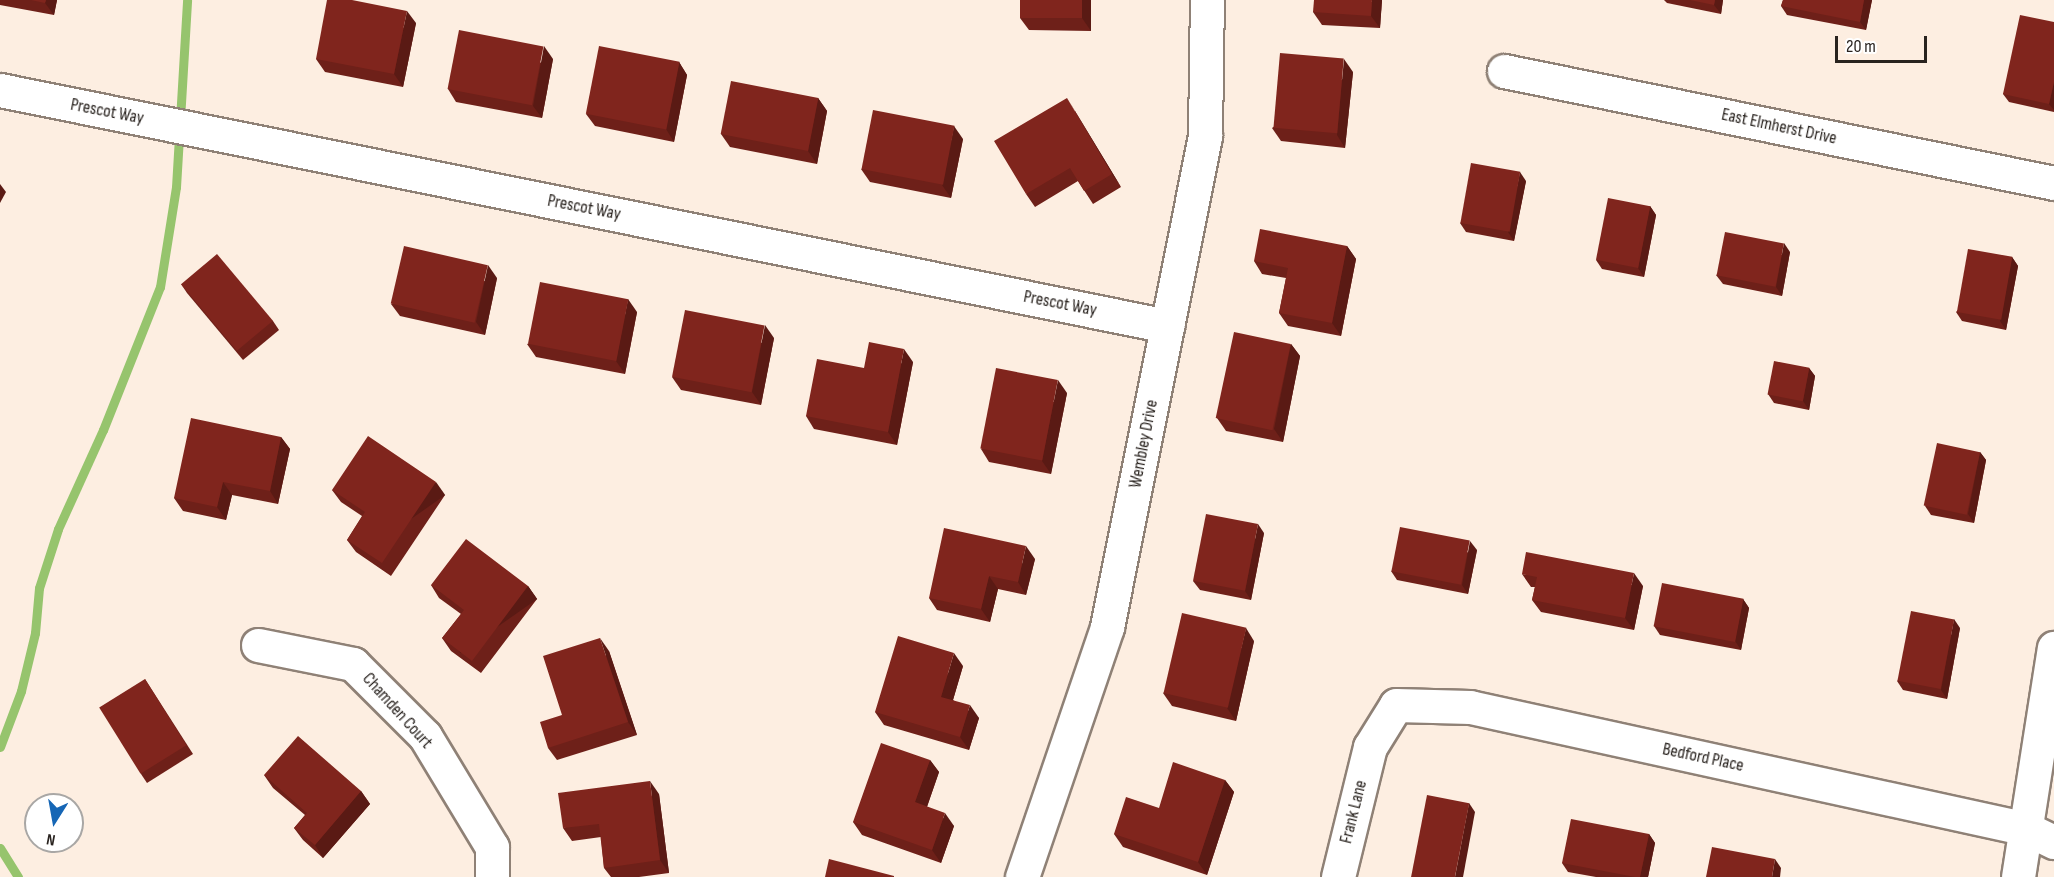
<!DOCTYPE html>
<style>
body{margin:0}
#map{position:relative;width:2054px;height:877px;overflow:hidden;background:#fdeee1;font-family:"Sofia Sans Condensed",sans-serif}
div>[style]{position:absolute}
.stream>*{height:9px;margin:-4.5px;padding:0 4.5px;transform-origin:4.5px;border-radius:4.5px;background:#96c46d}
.roads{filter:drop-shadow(2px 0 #8f8176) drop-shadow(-2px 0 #8f8176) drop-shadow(0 2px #8f8176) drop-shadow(0 -2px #8f8176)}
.minor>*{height:33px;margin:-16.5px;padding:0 16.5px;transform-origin:16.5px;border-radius:16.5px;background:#fff}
.wall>*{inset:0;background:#6e2019}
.shaded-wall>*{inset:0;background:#5a1a14;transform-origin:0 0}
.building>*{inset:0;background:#80251d;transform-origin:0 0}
span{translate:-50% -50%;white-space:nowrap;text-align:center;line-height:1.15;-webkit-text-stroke:6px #fff;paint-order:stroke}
.street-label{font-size:18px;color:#29231f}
.north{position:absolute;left:24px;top:793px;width:60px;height:60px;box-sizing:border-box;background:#fff;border:2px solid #a9a7a5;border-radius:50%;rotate:191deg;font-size:16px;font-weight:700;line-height:24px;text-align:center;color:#29231f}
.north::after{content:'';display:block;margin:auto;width:21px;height:27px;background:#1666b5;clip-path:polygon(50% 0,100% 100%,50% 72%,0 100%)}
.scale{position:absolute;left:1835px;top:36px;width:92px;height:27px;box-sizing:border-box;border:3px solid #29231f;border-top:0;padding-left:8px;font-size:18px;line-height:21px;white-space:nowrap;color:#29231f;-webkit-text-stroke:4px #fff;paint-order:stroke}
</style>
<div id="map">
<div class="stream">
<div style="left:0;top:747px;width:60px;rotate:-69.4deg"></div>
<div style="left:21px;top:691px;width:60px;rotate:-76.4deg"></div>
<div style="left:35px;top:633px;width:45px;rotate:-84.9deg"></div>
<div style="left:39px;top:588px;width:62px;rotate:-72.1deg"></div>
<div style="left:58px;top:529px;width:109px;rotate:-65.6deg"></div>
<div style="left:103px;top:430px;width:154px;rotate:-68.3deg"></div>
<div style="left:160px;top:287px;width:101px;rotate:-80.9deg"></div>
<div style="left:176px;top:187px;width:187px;rotate:-86.6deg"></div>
<div style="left:0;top:848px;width:34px;rotate:58deg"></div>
</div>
<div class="roads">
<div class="minor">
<div style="left:1504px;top:71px;width:561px;rotate:11.51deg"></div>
<div style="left:0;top:90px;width:1191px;rotate:11.43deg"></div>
<div style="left:258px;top:645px;width:97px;rotate:11.3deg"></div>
<div style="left:353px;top:664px;width:102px;rotate:45deg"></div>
<div style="left:425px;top:736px;width:130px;rotate:58.9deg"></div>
<div style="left:492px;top:847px;width:30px;rotate:90deg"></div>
<div style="left:1022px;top:877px;width:264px;rotate:-71.2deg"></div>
<div style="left:1107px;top:627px;width:501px;rotate:-78.71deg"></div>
<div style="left:1205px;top:136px;width:136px;rotate:-89.2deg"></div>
<div style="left:1338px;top:877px;width:134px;rotate:-76.2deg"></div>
<div style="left:1370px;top:747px;width:49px;rotate:-58.2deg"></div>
<div style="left:1396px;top:705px;width:74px;rotate:1.5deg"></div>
<div style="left:1470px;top:707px;width:570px;rotate:12.35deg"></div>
<div style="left:2027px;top:829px;width:30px;rotate:26deg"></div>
<div style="left:2018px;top:877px;width:232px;rotate:-81.1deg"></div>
</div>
</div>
<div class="wall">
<div style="clip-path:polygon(0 0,57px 0,54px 15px,0 5px)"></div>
<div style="clip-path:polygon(1020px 0,1091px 0,1091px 31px,1029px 30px,1020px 18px)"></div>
<div style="clip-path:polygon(1382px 0,1380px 28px,1322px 25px,1313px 12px)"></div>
<div style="clip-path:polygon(1664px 0,1723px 0,1721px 14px,1667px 3px)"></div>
<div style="clip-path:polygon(1783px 0,1872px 0,1866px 30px,1787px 15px,1781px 6px)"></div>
<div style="clip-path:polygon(2054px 22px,2054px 112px,2009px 102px,2003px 94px)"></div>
<div style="clip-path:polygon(416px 23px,403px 87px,325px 72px,316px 59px)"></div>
<div style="clip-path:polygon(553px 59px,542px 118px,456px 102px,448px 89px)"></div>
<div style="clip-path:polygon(679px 62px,687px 75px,674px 142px,595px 126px,586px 114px)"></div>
<div style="clip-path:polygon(1353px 72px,1345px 148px,1281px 141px,1272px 128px)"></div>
<div style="clip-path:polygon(818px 98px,827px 111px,817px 164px,730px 147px,721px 134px)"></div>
<div style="clip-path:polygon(1075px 111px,1121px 187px,1093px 204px,1078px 181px,1035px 207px,1026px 194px)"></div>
<div style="clip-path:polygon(963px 139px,951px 198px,870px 182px,861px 169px)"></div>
<div style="clip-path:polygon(1526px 181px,1514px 241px,1466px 232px,1460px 223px)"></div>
<div style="clip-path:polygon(1650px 206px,1656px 215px,1644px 277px,1602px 269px,1596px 260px)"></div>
<div style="clip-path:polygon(1347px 246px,1356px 259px,1341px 336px,1288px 326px,1279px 313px,1286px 278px,1262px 274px,1254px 261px)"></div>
<div style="clip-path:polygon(1790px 252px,1782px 296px,1723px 284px,1716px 275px)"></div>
<div style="clip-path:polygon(2012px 257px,2018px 266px,2006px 330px,1962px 321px,1956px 312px)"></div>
<div style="clip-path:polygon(497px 278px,485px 335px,400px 316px,391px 304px)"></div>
<div style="clip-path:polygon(181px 284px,273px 321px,279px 330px,243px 360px,187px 293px)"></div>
<div style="clip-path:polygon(637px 312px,625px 374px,536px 357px,527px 344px)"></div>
<div style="clip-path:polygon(774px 338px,761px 405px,681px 390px,672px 377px)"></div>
<div style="clip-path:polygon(1291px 344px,1300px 356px,1283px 442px,1226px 431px,1217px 418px)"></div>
<div style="clip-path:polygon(913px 362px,897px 445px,814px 429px,806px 416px,864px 368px)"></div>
<div style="clip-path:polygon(1809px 368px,1815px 376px,1809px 410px,1774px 403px,1768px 394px)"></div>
<div style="clip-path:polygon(1067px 393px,1051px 474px,989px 462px,981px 449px)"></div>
<div style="clip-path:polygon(281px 437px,290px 449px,278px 504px,232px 495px,226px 520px,183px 511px,174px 498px)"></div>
<div style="clip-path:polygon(1980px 452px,1986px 460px,1974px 523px,1931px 515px,1925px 506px)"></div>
<div style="clip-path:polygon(332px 490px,445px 495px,391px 576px,356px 552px,347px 540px,362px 516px,341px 502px)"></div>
<div style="clip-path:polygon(1264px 533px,1251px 600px,1200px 590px,1193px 581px)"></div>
<div style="clip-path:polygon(1477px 550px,1468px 594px,1397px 580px,1391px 571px)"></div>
<div style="clip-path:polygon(1035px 559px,1026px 595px,998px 589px,990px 622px,937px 610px,929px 598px)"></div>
<div style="clip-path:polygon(1522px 574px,1643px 586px,1634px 630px,1541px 612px,1532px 600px,1535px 587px,1531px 587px)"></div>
<div style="clip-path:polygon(431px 585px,528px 586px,537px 599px,481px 673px,451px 651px,442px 638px,461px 614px,439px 598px)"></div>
<div style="clip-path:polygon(1743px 599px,1749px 608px,1741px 650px,1660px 635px,1654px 626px)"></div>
<div style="clip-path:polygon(1960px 628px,1947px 699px,1903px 690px,1897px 681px)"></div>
<div style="clip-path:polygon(1254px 641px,1236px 721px,1172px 706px,1163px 693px)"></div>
<div style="clip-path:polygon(609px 651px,637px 735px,557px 760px,548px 748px,562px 715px)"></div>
<div style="clip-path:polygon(963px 666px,953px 700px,979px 718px,969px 750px,884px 725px,875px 712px)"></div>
<div style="clip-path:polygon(145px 679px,193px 754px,147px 783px,141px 774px)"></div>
<div style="clip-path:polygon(930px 760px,939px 772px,927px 807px,954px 826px,941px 863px,862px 835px,853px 822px)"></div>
<div style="clip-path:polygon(264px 775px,361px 791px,370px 804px,323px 858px,303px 840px,294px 828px,305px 815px,273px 788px)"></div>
<div style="clip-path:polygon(1225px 780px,1234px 792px,1207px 875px,1123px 847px,1114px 834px)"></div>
<div style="clip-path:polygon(659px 794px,669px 873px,639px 877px,611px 877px,604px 868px,601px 837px,572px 841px,563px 828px)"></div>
<div style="clip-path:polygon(1649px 834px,1655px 843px,1648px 877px,1596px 877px,1568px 872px,1562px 863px)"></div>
</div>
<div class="shaded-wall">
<div style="clip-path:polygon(46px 0,57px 0,54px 15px,45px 3px)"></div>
<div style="clip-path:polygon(1082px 0,1091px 0,1091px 31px,1082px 18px)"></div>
<div style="clip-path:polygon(1372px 0,1382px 0,1380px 28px,1371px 16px)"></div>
<div style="clip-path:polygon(1715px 0,1723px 0,1721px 14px,1714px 5px)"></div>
<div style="clip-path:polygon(1864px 0,1872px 0,1866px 30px,1860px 22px)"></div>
<div style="clip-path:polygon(407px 11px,416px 23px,403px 87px,394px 74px)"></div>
<div style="clip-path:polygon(544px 46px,553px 59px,542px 118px,533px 106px)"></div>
<div style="clip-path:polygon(1344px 59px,1353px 72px,1345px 148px,1337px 135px)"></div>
<div style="clip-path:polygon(679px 62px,687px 75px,674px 142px,666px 129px)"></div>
<div style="clip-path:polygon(2054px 82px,2054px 110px,2049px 104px)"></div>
<div style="clip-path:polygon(818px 98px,827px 111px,817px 164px,808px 151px)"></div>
<div style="clip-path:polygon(1067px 98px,1075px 111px,1121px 187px,1112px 174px)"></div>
<div style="clip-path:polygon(954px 126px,963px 139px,951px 198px,942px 185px)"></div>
<div style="clip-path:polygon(1520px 172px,1526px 181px,1514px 241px,1508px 232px)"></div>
<div style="clip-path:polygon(0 184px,6px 192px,0 203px)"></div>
<div style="clip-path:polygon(1650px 206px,1656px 215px,1644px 277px,1638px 268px)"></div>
<div style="clip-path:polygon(1784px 243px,1790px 252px,1782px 296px,1776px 287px)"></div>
<div style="clip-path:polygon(1347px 246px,1356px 259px,1341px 336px,1332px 323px)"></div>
<div style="clip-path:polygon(2012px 257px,2018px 266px,2006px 330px,2000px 321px)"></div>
<div style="clip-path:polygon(488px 265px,497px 278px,485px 335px,476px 322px)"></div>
<div style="clip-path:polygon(628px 299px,637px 312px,625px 374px,616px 361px)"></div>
<div style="clip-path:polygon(765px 325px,774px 338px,761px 405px,752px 392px)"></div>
<div style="clip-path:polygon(1291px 344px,1300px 356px,1283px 442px,1274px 429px)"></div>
<div style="clip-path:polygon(904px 349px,913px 362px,897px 445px,888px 432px)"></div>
<div style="clip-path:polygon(1809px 368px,1815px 376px,1809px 410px,1803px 401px)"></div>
<div style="clip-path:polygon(1058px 380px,1067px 393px,1051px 474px,1042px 461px)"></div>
<div style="clip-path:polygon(281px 437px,290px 449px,278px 504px,270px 491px)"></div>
<div style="clip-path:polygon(1980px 452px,1986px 460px,1974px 523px,1968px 514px)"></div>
<div style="clip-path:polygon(223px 482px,232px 495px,226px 520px,217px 507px)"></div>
<div style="left:436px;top:482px;width:16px;height:97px;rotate:55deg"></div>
<div style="clip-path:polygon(1258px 524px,1264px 533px,1251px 600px,1245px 591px)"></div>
<div style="clip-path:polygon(1470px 541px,1477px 550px,1468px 594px,1462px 585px)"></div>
<div style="clip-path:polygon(1026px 546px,1035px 559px,1026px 595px,1018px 582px)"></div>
<div style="clip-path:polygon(1634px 573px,1643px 586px,1634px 630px,1625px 618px)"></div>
<div style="clip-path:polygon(989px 576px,998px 589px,990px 622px,981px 609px)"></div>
<div style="left:528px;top:586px;width:16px;height:94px;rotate:55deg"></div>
<div style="clip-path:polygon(1743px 599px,1749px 608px,1741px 650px,1735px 641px)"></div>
<div style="clip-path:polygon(1954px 619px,1960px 628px,1947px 699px,1941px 690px)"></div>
<div style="clip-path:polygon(1246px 628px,1254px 641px,1236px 721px,1227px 708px)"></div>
<div style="clip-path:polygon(600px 638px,609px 651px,637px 735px,628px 722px)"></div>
<div style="clip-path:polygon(954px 653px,963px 666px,950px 710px,941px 697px)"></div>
<div style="clip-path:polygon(970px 705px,979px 718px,969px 750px,960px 737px)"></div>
<div style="clip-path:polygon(930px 760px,939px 772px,924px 815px,915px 802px)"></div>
<div style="clip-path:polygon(1225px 780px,1234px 792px,1207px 875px,1198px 862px)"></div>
<div style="clip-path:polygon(650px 781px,659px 794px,669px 873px,660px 860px)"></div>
<div style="clip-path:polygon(361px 791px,370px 804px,323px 858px,315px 845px)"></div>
<div style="clip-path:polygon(1469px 803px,1475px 812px,1463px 877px,1455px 877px)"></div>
<div style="clip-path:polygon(945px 813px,954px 826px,941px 863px,932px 850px)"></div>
<div style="clip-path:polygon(1649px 834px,1655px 843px,1648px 877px,1640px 877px)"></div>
<div style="clip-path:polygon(1775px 859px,1781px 868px,1780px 877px,1772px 877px)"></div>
</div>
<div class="building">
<div style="clip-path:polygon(31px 0,46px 0,45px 3px)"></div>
<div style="clip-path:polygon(327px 0,352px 0,407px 11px,394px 74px,316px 59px)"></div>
<div style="left:1020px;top:0;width:62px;height:18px"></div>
<div style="clip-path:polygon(1314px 0,1372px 0,1371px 16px,1313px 12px)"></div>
<div style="clip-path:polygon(1690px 0,1715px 0,1714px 5px)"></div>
<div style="clip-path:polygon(1783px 0,1864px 0,1860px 22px,1781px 6px)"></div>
<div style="clip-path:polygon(2020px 15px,2054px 22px,2054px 82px,2049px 104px,2003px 94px)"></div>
<div style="left:459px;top:30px;width:86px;height:60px;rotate:11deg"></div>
<div style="left:599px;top:46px;width:82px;height:69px;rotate:11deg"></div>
<div style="left:1280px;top:53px;width:64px;height:75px;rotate:5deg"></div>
<div style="left:731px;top:81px;width:89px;height:54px;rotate:11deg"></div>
<div style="clip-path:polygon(1067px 98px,1112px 174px,1084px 191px,1070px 168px,1026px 194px,994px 141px)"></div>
<div style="left:873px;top:110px;width:83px;height:60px;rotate:11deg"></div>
<div style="left:1471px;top:163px;width:50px;height:61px;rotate:10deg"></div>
<div style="left:1608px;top:198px;width:43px;height:63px;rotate:11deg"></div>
<div style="clip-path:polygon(1260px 229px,1347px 246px,1332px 323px,1279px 313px,1288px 268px,1254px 261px)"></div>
<div style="left:1725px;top:232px;width:60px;height:44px;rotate:11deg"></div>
<div style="left:404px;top:246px;width:86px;height:59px;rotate:13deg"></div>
<div style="left:1968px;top:249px;width:45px;height:64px;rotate:10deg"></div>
<div style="left:217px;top:254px;width:87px;height:47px;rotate:50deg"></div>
<div style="left:540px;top:282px;width:90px;height:63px;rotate:11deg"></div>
<div style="left:685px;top:310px;width:81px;height:68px;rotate:11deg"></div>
<div style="left:1234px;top:332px;width:58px;height:88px;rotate:12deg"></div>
<div style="clip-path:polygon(869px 342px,904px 349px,888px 432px,806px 416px,817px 359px,864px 368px)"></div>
<div style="left:1774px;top:361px;width:36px;height:34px;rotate:11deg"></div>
<div style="left:996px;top:368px;width:63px;height:82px;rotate:11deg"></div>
<div style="clip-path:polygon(191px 418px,281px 437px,270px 491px,223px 482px,217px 507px,174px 498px)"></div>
<div style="clip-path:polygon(368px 436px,436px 482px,382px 563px,347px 540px,365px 512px,332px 490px)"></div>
<div style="left:1937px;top:443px;width:44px;height:64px;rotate:12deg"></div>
<div style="left:1206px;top:514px;width:53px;height:68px;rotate:11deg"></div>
<div style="left:1400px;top:527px;width:71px;height:45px;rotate:11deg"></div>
<div style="clip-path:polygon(944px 528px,1026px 546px,1018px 582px,989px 576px,981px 609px,929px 598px)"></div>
<div style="clip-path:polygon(466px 539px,528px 586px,472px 661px,442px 638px,464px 610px,431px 585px)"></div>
<div style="clip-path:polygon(1526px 552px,1634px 573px,1625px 618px,1532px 600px,1537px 577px,1522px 574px)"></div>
<div style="left:1662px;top:583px;width:83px;height:44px;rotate:11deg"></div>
<div style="left:1911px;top:611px;width:44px;height:71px;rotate:11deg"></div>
<div style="left:1182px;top:613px;width:66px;height:82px;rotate:13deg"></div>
<div style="clip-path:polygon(898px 636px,954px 653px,941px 697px,970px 705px,960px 737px,875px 712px)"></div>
<div style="clip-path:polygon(600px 638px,628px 722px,548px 748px,540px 722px,562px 715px,543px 656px)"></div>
<div style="left:145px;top:679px;width:78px;height:54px;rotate:58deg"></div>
<div style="clip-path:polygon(298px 736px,361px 791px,315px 845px,294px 828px,307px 813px,264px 775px)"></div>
<div style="clip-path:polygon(881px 743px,930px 760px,915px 802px,945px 813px,932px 850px,853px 822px)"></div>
<div style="clip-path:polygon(1173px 762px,1225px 780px,1198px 862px,1114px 834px,1126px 797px,1159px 808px)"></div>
<div style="clip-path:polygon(650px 781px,660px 860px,604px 868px,599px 824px,563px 828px,558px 793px)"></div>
<div style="left:1427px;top:795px;width:43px;height:84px;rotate:11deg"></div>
<div style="clip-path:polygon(1571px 819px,1649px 834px,1640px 877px,1635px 877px,1562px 863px)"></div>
<div style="clip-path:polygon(1712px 847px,1775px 859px,1772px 877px,1706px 877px)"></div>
<div style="clip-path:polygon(829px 859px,894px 876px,894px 877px,825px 877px)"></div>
</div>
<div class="street-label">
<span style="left:107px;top:112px;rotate:11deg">Prescot Way</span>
<span style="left:1779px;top:127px;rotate:12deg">East Elmherst Drive</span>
<span style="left:584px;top:208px;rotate:11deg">Prescot Way</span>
<span style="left:1060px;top:304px;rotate:11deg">Prescot Way</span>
<span style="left:1144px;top:444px;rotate:-79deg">Wembley Drive</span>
<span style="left:397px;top:711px;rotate:48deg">Chamden Court</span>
<span style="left:1703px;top:758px;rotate:12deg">Bedford Place</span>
<span style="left:1354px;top:812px;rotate:-76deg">Frank Lane</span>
</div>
<div class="north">N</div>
<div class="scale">20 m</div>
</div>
